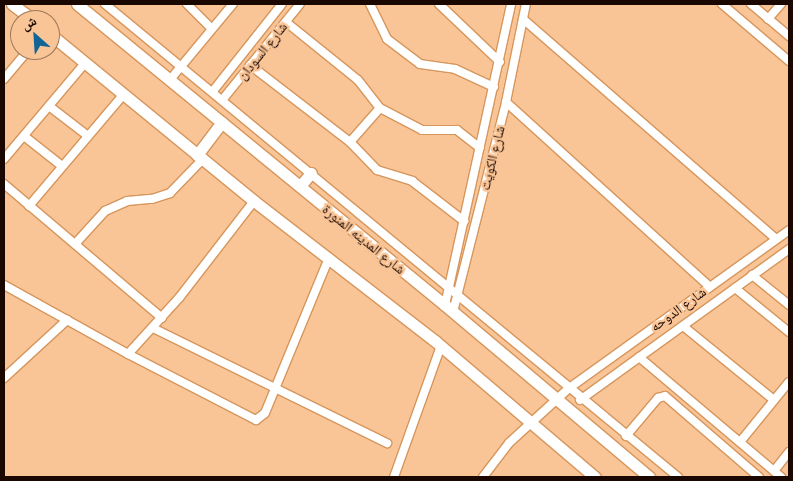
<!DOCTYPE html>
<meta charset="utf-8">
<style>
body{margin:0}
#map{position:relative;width:793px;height:481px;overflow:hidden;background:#f9c496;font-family:Lato,"Noto Naskh Arabic",sans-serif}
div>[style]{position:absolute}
.roads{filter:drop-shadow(1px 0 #d6965c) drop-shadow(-1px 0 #d6965c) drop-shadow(0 1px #d6965c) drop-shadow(0 -1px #d6965c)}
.minor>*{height:8px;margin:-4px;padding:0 4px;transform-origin:4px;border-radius:4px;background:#fff}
.secondary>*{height:11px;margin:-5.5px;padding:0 5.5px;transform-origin:5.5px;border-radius:5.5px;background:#fff}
span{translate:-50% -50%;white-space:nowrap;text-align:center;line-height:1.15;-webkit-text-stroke:5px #f9c496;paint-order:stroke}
.street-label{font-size:14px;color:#190700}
.frame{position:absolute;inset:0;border:5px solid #190700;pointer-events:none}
.north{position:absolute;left:10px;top:10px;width:50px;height:50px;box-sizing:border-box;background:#f9c496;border:1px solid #9f785a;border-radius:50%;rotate:334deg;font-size:14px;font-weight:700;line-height:20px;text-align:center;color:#190700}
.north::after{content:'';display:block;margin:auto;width:18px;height:22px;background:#116596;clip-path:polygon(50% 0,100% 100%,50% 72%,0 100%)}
</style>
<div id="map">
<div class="roads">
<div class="minor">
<div style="left:105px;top:4px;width:743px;rotate:39.54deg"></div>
<div style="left:187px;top:4px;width:35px;rotate:45deg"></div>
<div style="left:370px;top:4px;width:39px;rotate:64deg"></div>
<div style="left:387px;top:39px;width:41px;rotate:37.1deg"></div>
<div style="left:420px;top:64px;width:35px;rotate:8deg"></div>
<div style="left:455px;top:69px;width:43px;rotate:24.8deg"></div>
<div style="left:439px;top:4px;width:84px;rotate:43.6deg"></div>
<div style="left:722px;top:4px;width:88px;rotate:40.4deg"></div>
<div style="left:751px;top:4px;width:50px;rotate:40.1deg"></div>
<div style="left:523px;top:19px;width:335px;rotate:41deg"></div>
<div style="left:768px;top:19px;width:20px;rotate:-49deg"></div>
<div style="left:286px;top:22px;width:92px;rotate:38.9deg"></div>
<div style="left:358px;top:80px;width:36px;rotate:52deg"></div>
<div style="left:380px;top:108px;width:47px;rotate:27.6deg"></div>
<div style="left:422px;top:130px;width:35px"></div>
<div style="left:457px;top:130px;width:29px;rotate:38deg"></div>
<div style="left:250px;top:65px;width:126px;rotate:37.6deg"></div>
<div style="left:350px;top:142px;width:39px;rotate:46deg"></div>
<div style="left:377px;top:170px;width:37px;rotate:17deg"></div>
<div style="left:412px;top:181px;width:66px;rotate:37.6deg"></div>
<div style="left:4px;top:79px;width:38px;rotate:-50deg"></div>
<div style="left:169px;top:81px;width:100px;rotate:-50.3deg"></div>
<div style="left:213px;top:91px;width:111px;rotate:-51.6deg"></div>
<div style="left:223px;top:99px;width:122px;rotate:-51deg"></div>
<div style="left:506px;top:102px;width:275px;rotate:42.2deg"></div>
<div style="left:49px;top:106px;width:49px;rotate:37.6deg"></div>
<div style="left:24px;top:136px;width:48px;rotate:38.3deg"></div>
<div style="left:350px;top:142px;width:45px;rotate:-48.6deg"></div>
<div style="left:4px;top:159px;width:126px;rotate:-49.8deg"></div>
<div style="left:4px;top:184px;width:207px;rotate:40.3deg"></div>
<div style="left:29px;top:206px;width:145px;rotate:-49.7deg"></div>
<div style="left:75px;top:244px;width:45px;rotate:-47.7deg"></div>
<div style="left:105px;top:211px;width:24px;rotate:-24deg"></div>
<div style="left:127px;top:201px;width:25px;rotate:-5deg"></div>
<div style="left:152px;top:199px;width:19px;rotate:-18deg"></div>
<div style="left:170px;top:193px;width:47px;rotate:-45.9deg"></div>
<div style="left:752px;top:275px;width:48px;rotate:39deg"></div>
<div style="left:4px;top:285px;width:142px;rotate:29.1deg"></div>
<div style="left:128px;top:354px;width:144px;rotate:27.3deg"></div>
<div style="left:256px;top:420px;width:11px;rotate:-38deg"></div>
<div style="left:265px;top:413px;width:168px;rotate:-67.6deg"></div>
<div style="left:735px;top:288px;width:70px;rotate:39.2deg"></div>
<div style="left:445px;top:305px;width:308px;rotate:-77.6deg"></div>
<div style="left:453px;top:312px;width:217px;rotate:-75.8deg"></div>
<div style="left:506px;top:102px;width:100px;rotate:-78.5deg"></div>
<div style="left:683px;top:326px;width:117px;rotate:39.1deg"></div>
<div style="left:153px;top:328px;width:261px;rotate:26.2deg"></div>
<div style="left:128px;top:354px;width:76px;rotate:-47.7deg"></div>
<div style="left:179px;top:298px;width:123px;rotate:-52.3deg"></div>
<div style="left:639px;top:357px;width:186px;rotate:40.2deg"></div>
<div style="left:4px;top:378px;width:86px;rotate:-42.6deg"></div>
<div style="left:580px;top:400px;width:258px;rotate:-35.8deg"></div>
<div style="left:626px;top:436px;width:50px;rotate:-49.9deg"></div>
<div style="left:658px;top:398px;width:7px;rotate:-16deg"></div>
<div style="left:665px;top:396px;width:124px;rotate:40.8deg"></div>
<div style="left:740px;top:442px;width:77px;rotate:-50.8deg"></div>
<div style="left:774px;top:471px;width:24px;rotate:-52deg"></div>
<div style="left:394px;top:477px;width:139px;rotate:-70.3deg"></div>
<div style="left:483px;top:477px;width:43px;rotate:-52.6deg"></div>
<div style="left:509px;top:443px;width:80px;rotate:-42.5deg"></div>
<div style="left:568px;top:389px;width:272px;rotate:-35.7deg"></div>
</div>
<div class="secondary">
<div style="left:12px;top:4px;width:26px;rotate:37deg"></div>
<div style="left:77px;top:4px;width:475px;rotate:39.3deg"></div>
<div style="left:445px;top:305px;width:267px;rotate:40.1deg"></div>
<div style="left:50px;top:34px;width:264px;rotate:39.3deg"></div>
<div style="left:254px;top:201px;width:229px;rotate:37.7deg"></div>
<div style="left:435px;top:341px;width:210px;rotate:40.4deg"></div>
<div style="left:197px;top:155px;width:41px;rotate:-52.9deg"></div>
<div style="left:300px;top:186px;width:17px;rotate:-50deg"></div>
</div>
</div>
<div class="street-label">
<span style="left:262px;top:51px;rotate:-51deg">شارع السودان</span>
<span style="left:492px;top:158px;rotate:-76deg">شارع الكويت</span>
<span style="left:364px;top:239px;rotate:39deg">شارع المدينه المنورة</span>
<span style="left:678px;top:309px;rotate:-36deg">شارع الدوحه</span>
</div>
<div class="frame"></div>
<div class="north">ش</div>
</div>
